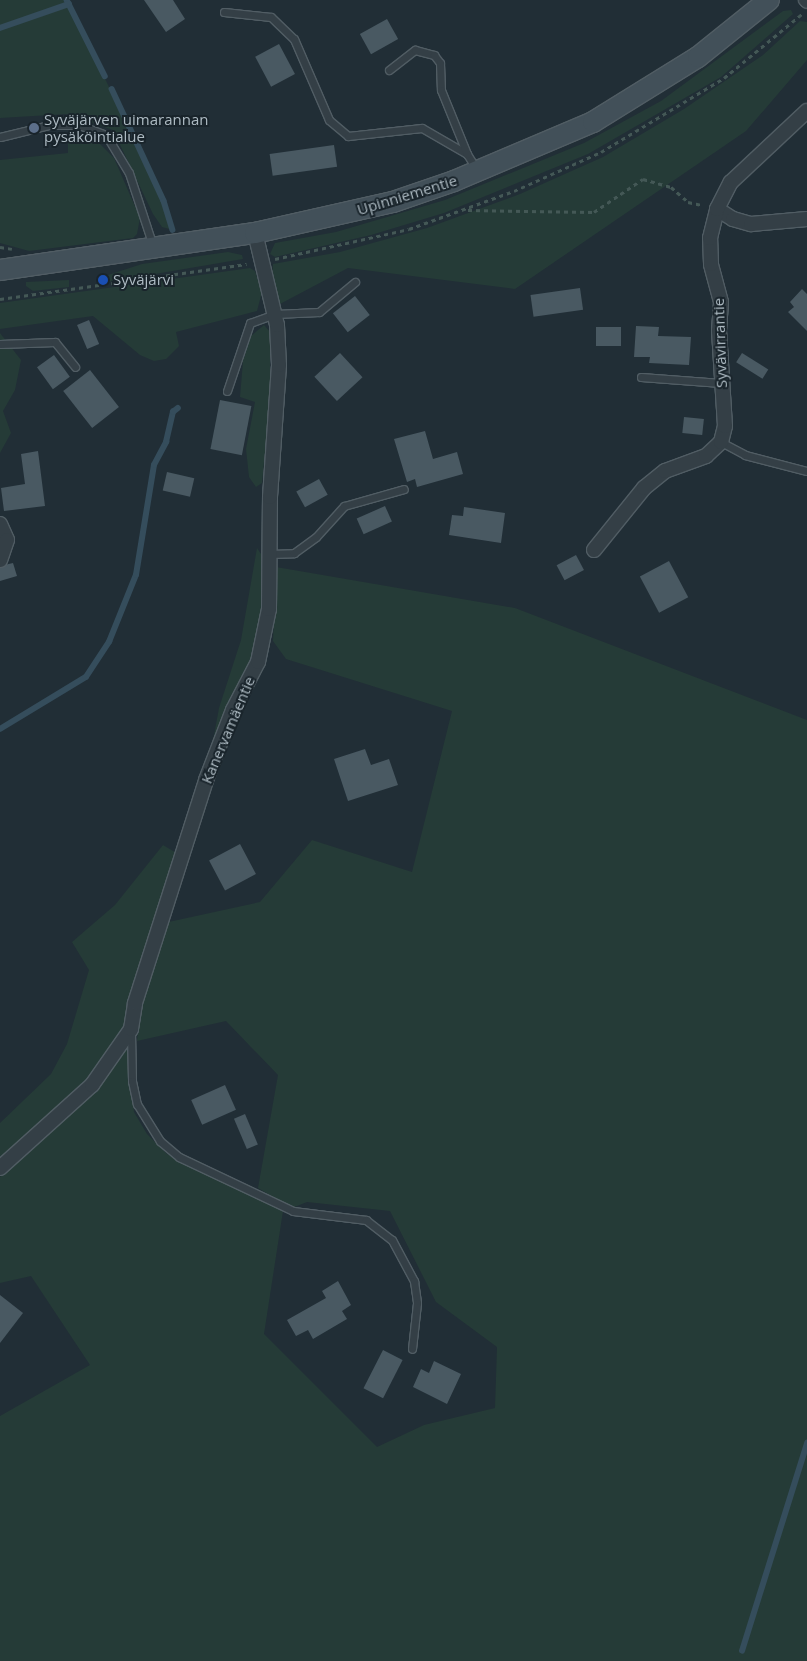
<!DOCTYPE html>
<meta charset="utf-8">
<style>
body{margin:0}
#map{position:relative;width:807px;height:1661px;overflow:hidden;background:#212e36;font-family:"Open Sans",sans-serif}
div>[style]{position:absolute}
.green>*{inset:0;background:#253b37}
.stream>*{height:5.5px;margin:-2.75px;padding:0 2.75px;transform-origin:2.75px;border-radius:2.75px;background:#354d5c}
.building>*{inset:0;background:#495962;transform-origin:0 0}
.path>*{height:3px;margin-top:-1.5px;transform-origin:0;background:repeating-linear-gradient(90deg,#445856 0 4px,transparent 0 8px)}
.roads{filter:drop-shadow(1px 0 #515d64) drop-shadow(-1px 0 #515d64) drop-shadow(0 1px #515d64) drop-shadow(0 -1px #515d64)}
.service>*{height:7px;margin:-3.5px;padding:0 3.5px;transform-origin:3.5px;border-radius:3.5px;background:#343f46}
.minor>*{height:14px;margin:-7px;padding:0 7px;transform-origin:7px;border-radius:7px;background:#343f46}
.secondary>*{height:20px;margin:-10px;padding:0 10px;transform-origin:10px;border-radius:10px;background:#425059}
.dots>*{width:14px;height:14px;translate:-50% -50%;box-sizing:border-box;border:2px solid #19242b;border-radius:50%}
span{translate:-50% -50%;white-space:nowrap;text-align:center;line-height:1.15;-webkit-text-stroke:4px #19242b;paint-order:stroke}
.poi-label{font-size:15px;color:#aebbc3}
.left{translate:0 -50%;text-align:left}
.street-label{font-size:15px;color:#aebbc3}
</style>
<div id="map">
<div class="green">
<div style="clip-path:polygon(0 0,67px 0,164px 201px,173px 230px,162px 227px,153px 214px,113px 130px,67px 114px,0 118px)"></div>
<div style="clip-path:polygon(783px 11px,791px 10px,793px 14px,721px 77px,588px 154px,444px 213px,371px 235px,275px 257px,270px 254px,275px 243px,336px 232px,445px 200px,584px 143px,661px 101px)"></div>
<div style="clip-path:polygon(800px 21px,807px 22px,807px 60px,746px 131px,515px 289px,348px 268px,280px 304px,272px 277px,273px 264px,340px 252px,427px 228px,520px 194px,603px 157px,684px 109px,763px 55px)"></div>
<div style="clip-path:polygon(68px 138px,98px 142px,114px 158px,140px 218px,137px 234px,133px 238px,29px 251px,0 243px,0 160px,68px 153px)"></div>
<div style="clip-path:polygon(228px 252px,242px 255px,243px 259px,108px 282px,108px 275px,142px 264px)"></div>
<div style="clip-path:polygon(250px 268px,255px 271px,262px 292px,257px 311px,176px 332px,179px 346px,166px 359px,154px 361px,140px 355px,93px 316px,0 329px,0 303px)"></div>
<div style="clip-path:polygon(69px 280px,69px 287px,33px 291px,26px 286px,26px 282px)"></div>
<div style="clip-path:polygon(264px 325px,270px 332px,270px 398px,262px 483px,256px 487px,249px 477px,246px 449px,255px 402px,240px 397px,243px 361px,251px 336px)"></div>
<div style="clip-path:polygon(0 333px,21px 360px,15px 390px,3px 411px,11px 433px,0 453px)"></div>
<div style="clip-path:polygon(257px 548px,267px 563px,258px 650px,208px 768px,219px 708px,241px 640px)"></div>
<div style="clip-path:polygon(276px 567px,515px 608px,807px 720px,807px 1661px,0 1661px,0 1416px,90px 1365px,31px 1276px,0 1283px,0 1177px,98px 1089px,127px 1043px,134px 1112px,147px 1134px,167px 1154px,283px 1211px,264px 1334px,377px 1447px,424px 1425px,495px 1408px,497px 1347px,436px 1302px,390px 1211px,307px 1202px,292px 1208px,258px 1188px,278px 1075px,226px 1021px,137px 1041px,141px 1001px,164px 923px,260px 902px,312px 840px,412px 872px,452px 711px,286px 659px,273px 641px)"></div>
<div style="clip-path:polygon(163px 845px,178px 854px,127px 1022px,90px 1081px,0 1161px,0 1123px,51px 1074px,67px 1044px,89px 970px,72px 942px,115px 905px)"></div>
</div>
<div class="stream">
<div style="left:67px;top:0;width:85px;rotate:63.4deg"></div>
<div style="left:0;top:28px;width:73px;rotate:-19.2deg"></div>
<div style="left:112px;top:89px;width:123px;rotate:65.1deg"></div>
<div style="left:164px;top:201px;width:30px;rotate:73deg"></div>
<div style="left:0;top:729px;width:100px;rotate:-31.2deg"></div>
<div style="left:86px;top:677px;width:42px;rotate:-56.7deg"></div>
<div style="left:109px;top:642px;width:72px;rotate:-68.1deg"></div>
<div style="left:136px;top:575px;width:111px;rotate:-80.7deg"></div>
<div style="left:154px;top:465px;width:26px;rotate:-62deg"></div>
<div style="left:166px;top:442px;width:31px;rotate:-77deg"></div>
<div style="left:173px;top:412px;width:6px;rotate:-39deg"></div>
<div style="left:742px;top:1651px;width:218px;rotate:-72.6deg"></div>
</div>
<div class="building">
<div style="clip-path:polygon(144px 0,173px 0,185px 19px,166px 32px)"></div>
<div style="left:387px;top:19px;width:23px;height:31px;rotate:61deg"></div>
<div style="left:279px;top:44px;width:34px;height:27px;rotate:62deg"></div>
<div style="left:334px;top:145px;width:22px;height:65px;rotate:82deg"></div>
<div style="left:580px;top:288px;width:22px;height:50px;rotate:82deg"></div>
<div style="clip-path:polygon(802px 289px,807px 294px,807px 331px,788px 312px,794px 307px,790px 302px)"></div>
<div style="left:355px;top:296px;width:24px;height:28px;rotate:52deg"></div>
<div style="left:89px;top:320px;width:26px;height:13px;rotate:67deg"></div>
<div style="clip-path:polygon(636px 326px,659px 327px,658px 336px,691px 337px,689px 365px,649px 363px,650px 357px,634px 357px)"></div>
<div style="left:596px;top:327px;width:25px;height:19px"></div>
<div style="left:340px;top:353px;width:33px;height:35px;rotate:47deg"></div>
<div style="left:742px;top:353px;width:31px;height:11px;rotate:32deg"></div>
<div style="left:54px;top:355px;width:27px;height:21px;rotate:54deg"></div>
<div style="left:90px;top:370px;width:47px;height:34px;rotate:52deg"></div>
<div style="left:220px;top:400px;width:32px;height:50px;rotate:11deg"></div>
<div style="left:684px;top:417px;width:20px;height:16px;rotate:6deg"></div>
<div style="clip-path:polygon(425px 431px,433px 459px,457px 452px,463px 474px,417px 487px,415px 479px,407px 482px,394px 439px)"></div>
<div style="clip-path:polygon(38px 451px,45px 506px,4px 511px,1px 488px,25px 484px,21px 454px)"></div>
<div style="left:167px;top:472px;width:28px;height:19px;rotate:13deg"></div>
<div style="left:319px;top:479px;width:18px;height:26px;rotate:61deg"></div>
<div style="left:385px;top:506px;width:17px;height:31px;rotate:66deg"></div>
<div style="clip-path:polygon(464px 507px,505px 513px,501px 543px,449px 535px,452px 515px,463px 516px)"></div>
<div style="left:576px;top:555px;width:17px;height:22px;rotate:62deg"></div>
<div style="left:669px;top:561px;width:41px;height:33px;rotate:62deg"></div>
<div style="clip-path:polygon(13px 563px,17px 576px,0 581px,0 566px)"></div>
<div style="clip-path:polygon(365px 749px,371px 765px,389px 759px,398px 785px,348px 801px,334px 759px)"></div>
<div style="left:240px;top:844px;width:34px;height:35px;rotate:62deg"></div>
<div style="left:225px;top:1085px;width:27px;height:37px;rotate:66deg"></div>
<div style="left:245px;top:1114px;width:33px;height:12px;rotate:67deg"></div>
<div style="clip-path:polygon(338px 1281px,351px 1305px,342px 1311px,347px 1319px,313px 1339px,308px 1330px,296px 1336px,287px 1320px,326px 1298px,322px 1291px)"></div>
<div style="clip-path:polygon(0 1295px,23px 1313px,0 1343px)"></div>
<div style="left:383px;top:1350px;width:22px;height:43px;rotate:27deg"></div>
<div style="clip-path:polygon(434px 1361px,461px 1374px,447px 1404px,413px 1387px,421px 1369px,429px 1373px)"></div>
</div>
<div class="path">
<div style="left:468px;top:210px;width:126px;rotate:0.9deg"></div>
<div style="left:594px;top:212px;width:59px;rotate:-34deg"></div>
<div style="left:643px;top:179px;width:29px;rotate:16deg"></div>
<div style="left:671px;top:187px;width:23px;rotate:41deg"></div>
<div style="left:688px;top:202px;width:14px;rotate:12deg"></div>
<div style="left:0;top:247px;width:12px;rotate:9deg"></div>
<div style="left:275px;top:259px;width:137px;rotate:-12.6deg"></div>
<div style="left:409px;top:229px;width:112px;rotate:-19.9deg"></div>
<div style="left:514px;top:191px;width:95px;rotate:-24.1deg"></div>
<div style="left:601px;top:152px;width:144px;rotate:-31deg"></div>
<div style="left:724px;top:78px;width:101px;rotate:-39.4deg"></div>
<div style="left:0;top:299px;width:249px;rotate:-8.1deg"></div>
</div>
<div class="roads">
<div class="service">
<div style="left:224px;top:12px;width:47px;rotate:6.1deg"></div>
<div style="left:271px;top:17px;width:32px;rotate:44deg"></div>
<div style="left:294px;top:39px;width:88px;rotate:66.6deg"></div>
<div style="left:329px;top:120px;width:25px;rotate:40deg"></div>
<div style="left:348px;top:136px;width:74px;rotate:-6.2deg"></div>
<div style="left:422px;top:128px;width:52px;rotate:30deg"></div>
<div style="left:467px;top:154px;width:19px;rotate:58deg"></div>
<div style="left:389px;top:70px;width:33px;rotate:-38deg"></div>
<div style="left:415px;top:50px;width:20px;rotate:15deg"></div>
<div style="left:434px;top:55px;width:10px;rotate:53deg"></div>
<div style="left:440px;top:63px;width:27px;rotate:88deg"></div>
<div style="left:441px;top:90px;width:69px;rotate:67.9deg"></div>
<div style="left:0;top:137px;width:50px;rotate:-13.8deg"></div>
<div style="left:49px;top:125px;width:30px"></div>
<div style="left:79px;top:125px;width:29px;rotate:20deg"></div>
<div style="left:106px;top:135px;width:44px;rotate:58.8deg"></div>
<div style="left:129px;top:173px;width:77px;rotate:71.8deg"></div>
<div style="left:0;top:344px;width:55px;rotate:-2.1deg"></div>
<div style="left:55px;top:342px;width:32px;rotate:51deg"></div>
<div style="left:641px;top:377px;width:80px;rotate:4.3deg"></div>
<div style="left:227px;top:391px;width:72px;rotate:-71.3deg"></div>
<div style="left:250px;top:323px;width:27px;rotate:-20deg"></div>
<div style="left:275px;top:314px;width:44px;rotate:-2.6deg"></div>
<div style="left:319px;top:312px;width:47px;rotate:-39.8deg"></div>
<div style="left:721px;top:442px;width:27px;rotate:28deg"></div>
<div style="left:745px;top:455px;width:64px;rotate:14.5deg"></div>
<div style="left:269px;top:554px;width:25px;rotate:-2deg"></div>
<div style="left:294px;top:553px;width:27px;rotate:-36deg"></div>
<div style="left:316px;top:537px;width:42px;rotate:-47.9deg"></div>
<div style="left:344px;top:506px;width:62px;rotate:-15.8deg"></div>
<div style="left:131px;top:1032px;width:49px;rotate:88.8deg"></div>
<div style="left:132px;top:1081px;width:24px;rotate:78deg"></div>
<div style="left:137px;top:1104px;width:44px;rotate:58.1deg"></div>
<div style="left:160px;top:1141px;width:25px;rotate:40deg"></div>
<div style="left:179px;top:1157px;width:126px;rotate:25.3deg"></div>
<div style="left:293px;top:1211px;width:74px;rotate:7deg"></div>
<div style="left:366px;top:1220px;width:33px;rotate:38deg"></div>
<div style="left:392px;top:1240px;width:47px;rotate:61.8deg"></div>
<div style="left:414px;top:1281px;width:22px;rotate:82deg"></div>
<div style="left:417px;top:1303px;width:46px;rotate:96.2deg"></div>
</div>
<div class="minor">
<div style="left:806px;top:0;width:1px;rotate:45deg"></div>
<div style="left:717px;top:209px;width:19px;rotate:32deg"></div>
<div style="left:733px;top:219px;width:19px;rotate:16deg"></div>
<div style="left:751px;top:224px;width:56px;rotate:-5.1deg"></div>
<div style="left:0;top:524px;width:17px;rotate:66deg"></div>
<div style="left:7px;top:540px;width:21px;rotate:109deg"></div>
<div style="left:594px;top:550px;width:80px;rotate:-51.1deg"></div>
<div style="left:644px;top:488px;width:27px;rotate:-39deg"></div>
<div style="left:665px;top:471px;width:44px;rotate:-20.1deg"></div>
<div style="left:706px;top:456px;width:21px;rotate:-43deg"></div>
<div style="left:721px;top:442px;width:16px;rotate:-76deg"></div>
<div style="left:725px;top:426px;width:95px;rotate:-93.6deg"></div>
<div style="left:719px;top:331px;width:29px;rotate:-86deg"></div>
<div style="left:721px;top:302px;width:39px;rotate:-105deg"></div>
<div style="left:711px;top:264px;width:26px;rotate:-92deg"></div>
<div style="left:710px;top:238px;width:30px;rotate:-76deg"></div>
<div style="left:717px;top:209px;width:30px;rotate:-63deg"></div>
<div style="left:731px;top:182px;width:104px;rotate:-43.1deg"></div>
<div style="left:0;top:1168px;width:124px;rotate:-42.1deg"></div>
<div style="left:92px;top:1085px;width:68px;rotate:-55.1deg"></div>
<div style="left:131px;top:1029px;width:26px;rotate:-81deg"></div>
<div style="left:135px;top:1003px;width:234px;rotate:-72.3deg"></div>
<div style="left:206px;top:780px;width:75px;rotate:-68.9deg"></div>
<div style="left:233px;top:710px;width:54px;rotate:-62.5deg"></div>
<div style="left:258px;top:662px;width:54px;rotate:-78.3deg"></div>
<div style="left:269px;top:609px;width:112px;rotate:-89.5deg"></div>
<div style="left:270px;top:497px;width:132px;rotate:-86.1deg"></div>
<div style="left:279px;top:365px;width:40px;rotate:-92.9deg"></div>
<div style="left:277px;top:325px;width:95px;rotate:-103.4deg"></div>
</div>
<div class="secondary">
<div style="left:0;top:270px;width:258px;rotate:-8.3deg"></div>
<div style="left:255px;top:233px;width:141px;rotate:-12.7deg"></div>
<div style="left:393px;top:202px;width:65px;rotate:-19deg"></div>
<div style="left:454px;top:181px;width:151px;rotate:-23deg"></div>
<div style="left:593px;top:122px;width:123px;rotate:-31.8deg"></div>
<div style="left:698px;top:57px;width:91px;rotate:-38.8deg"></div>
</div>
</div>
<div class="dots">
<div style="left:34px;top:128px;background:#5c6f8a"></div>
<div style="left:103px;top:280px;background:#1a4fb4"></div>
</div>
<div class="poi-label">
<span class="left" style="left:44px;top:128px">Syväjärven uimarannan<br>pysäköintialue</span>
<span class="left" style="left:113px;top:280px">Syväjärvi</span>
</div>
<div class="street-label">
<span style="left:407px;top:195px;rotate:-17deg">Upinniementie</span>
<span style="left:720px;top:343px;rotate:-92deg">Syvävirrantie</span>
<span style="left:228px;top:730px;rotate:-67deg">Kanervamäentie</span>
</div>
</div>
